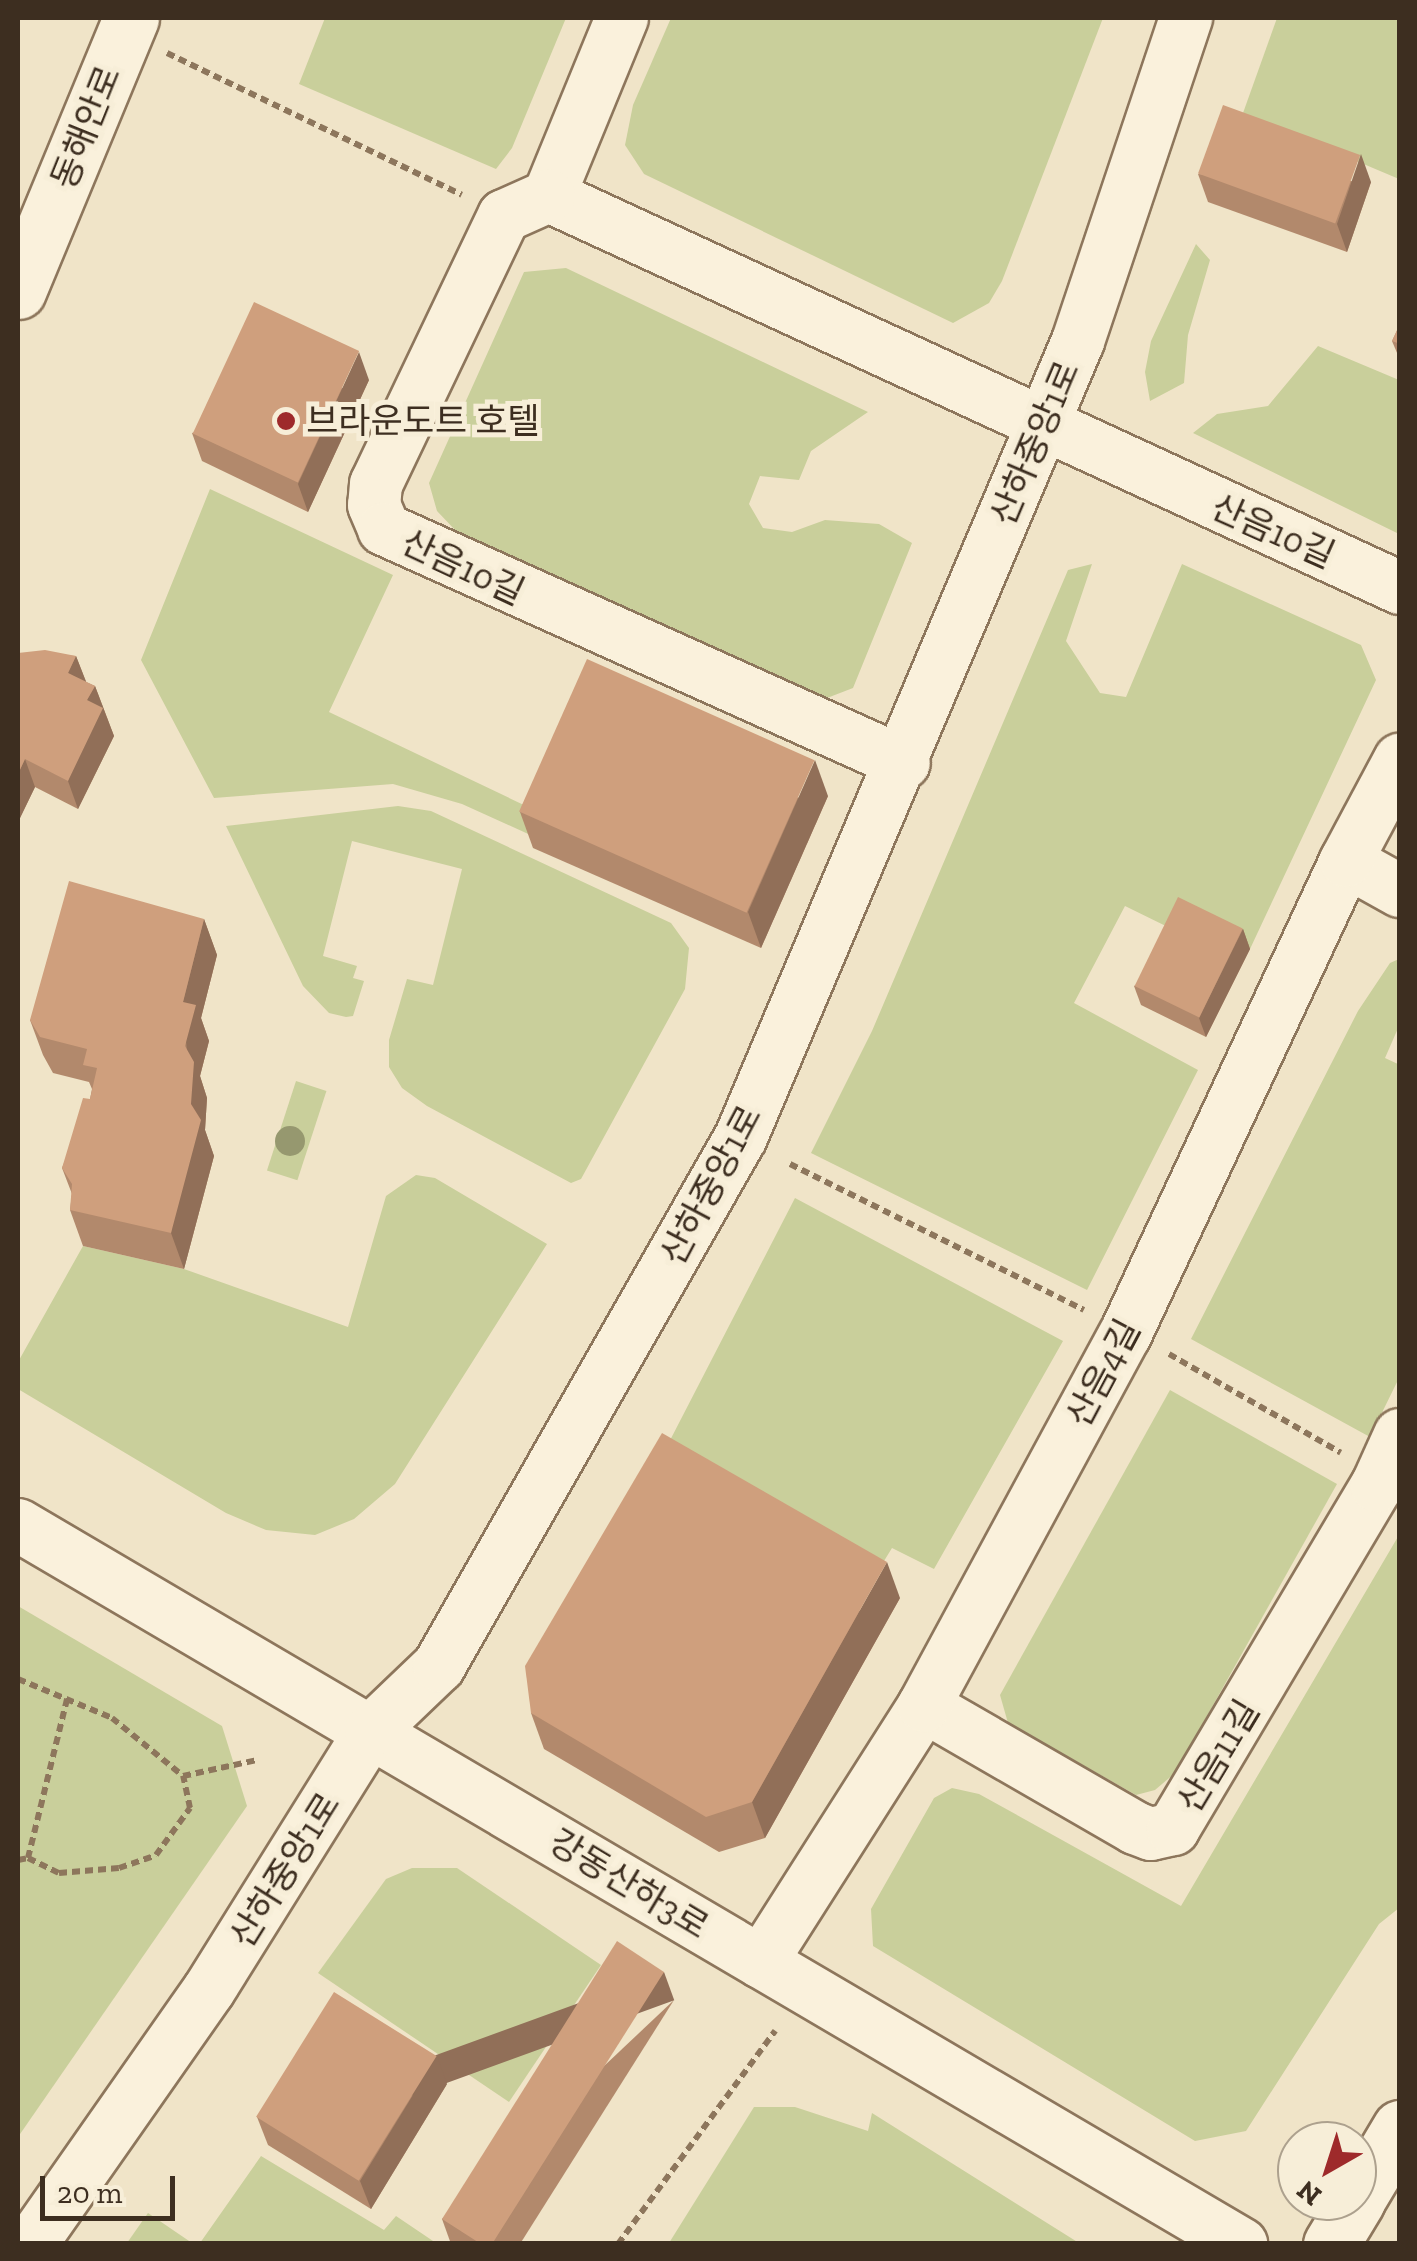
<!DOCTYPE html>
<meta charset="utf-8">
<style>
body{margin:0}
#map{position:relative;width:1417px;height:2261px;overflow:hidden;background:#f0e4c8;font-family:"Zilla Slab","Noto Sans KR",serif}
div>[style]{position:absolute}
.green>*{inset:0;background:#c9cf9b;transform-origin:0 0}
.path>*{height:6px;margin-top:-3px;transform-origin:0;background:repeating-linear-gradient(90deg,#8d765c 0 8px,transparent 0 13px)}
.roads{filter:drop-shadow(2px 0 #8d765c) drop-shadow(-2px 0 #8d765c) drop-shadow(0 2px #8d765c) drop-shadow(0 -2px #8d765c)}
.minor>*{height:52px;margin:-26px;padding:0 26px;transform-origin:26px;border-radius:26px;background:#faf1dc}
.tertiary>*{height:55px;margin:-27.5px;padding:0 27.5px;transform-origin:27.5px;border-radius:27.5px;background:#faf1dc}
.secondary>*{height:55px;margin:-27.5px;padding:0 27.5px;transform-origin:27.5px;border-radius:27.5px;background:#faf1dc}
.trees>*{width:30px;height:30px;margin:-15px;border-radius:50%;background:#96986f}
.wall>*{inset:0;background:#b2896c}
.shaded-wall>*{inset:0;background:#916f58;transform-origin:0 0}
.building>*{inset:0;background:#cf9f7d;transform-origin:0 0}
.dots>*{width:28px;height:28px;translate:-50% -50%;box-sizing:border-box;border:5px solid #f7eed8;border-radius:50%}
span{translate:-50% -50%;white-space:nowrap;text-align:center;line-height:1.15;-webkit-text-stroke:10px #f7eed8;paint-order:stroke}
.street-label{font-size:35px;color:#3d2e20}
.poi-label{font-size:35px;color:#3d2e20}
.left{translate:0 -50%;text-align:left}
.frame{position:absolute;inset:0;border:20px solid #3d2e20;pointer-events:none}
.north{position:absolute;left:1277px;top:2121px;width:100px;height:100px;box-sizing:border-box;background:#f7eed8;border:2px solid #ada18e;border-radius:50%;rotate:219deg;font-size:28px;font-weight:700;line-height:40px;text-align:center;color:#3d2e20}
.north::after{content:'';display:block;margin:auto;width:35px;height:45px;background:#9e2a2b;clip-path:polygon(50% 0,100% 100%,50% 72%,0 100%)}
.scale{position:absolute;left:40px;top:2176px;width:135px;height:45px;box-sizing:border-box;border:5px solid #3d2e20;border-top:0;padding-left:12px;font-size:30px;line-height:35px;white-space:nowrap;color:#3d2e20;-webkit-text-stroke:8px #f7eed8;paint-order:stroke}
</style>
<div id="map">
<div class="green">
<div style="clip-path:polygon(325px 18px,566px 18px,512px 148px,496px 169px,299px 84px)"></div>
<div style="clip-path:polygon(671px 18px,1103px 18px,1002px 281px,989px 303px,953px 323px,644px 174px,625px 145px,633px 105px)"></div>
<div style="clip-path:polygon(1277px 18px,1399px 18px,1399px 179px,1243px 113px)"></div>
<div style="clip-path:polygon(1196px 244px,1210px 260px,1188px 335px,1184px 383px,1150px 401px,1145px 372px,1151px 341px)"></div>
<div style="clip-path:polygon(566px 268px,868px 412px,811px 451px,799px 480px,760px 476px,749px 504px,763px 528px,792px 532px,825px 520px,879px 524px,912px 543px,853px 688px,827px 698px,457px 532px,437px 511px,429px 483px,524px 272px)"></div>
<div style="clip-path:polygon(1318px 346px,1399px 380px,1399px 534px,1193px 433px,1217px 414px,1268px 406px)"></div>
<div style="clip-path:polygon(210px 489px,393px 575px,329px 712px,547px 816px,537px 838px,462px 804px,393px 784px,214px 798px,141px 660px)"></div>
<div style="clip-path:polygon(1092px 564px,1066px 641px,1100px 693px,1126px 697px,1182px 564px,1361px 645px,1376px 680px,1250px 949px,1186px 917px,1178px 932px,1125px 906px,1074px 1003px,1198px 1070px,1087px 1290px,811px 1153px,872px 1031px,1068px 570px)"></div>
<div style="clip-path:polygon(398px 806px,431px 811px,671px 923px,689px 948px,685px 989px,581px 1179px,571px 1183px,427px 1106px,402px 1088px,389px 1067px,389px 1040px,407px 979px,433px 985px,462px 869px,352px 841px,323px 956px,357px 966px,353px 978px,364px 981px,353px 1016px,346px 1017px,329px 1013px,303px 986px,226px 826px)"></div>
<div style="clip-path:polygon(1399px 959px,1399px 1026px,1385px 1058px,1400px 1065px,1399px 1378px,1370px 1437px,1191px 1339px,1358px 1011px,1390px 963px)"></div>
<div style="left:296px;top:1081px;width:32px;height:94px;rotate:18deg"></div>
<div style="clip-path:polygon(416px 1175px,435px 1178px,547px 1244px,395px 1484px,354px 1519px,315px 1535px,266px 1530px,226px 1513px,18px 1389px,18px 1362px,83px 1246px,184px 1269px,348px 1327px,386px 1196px)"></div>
<div style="clip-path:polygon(795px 1198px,1063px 1341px,934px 1569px,892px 1548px,876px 1574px,664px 1452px)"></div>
<div style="clip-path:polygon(1170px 1390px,1337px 1484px,1175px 1773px,1155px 1790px,1136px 1795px,1008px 1723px,1000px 1695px)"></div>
<div style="clip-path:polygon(1399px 1535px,1399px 1908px,1379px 1924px,1246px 2131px,1195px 2141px,873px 1946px,871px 1909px,934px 1798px,952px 1788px,979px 1794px,1181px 1906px)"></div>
<div style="clip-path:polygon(18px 1606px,222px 1726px,247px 1806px,18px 2137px)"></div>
<div style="clip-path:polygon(412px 1868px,457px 1868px,601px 1965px,509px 2102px,318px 1973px,386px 1879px)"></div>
<div style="clip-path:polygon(754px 2107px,795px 2107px,868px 2131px,872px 2113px,1079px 2243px,669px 2243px)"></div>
<div style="clip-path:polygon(261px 2156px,384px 2230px,396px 2216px,436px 2243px,200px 2243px)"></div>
<div style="clip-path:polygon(148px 2213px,192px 2243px,127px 2243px)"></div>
</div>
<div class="path">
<div style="left:167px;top:53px;width:327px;rotate:25.7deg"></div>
<div style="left:790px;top:1164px;width:328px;rotate:26.4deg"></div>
<div style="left:1169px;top:1354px;width:198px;rotate:29.9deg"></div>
<div style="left:18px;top:1679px;width:102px;rotate:22.5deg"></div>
<div style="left:112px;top:1718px;width:92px;rotate:39.2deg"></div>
<div style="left:28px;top:1858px;width:164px;rotate:-76.2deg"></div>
<div style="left:18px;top:1860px;width:10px;rotate:-11deg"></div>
<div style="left:28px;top:1858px;width:34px;rotate:26deg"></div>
<div style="left:59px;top:1873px;width:60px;rotate:-4.8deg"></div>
<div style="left:119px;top:1868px;width:39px;rotate:-19deg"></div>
<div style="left:156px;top:1855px;width:58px;rotate:-54.1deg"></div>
<div style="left:190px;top:1808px;width:33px;rotate:-102deg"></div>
<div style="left:183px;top:1776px;width:76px;rotate:-12.2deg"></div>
<div style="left:618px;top:2244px;width:265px;rotate:-53.6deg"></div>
</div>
<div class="roads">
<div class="minor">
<div style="left:622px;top:18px;width:192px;rotate:112.3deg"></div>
<div style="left:549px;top:196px;width:937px;rotate:24.73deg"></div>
<div style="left:549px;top:196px;width:49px;rotate:156deg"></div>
<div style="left:504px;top:216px;width:297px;rotate:115.5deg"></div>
<div style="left:376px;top:484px;width:21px;rotate:95deg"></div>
<div style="left:374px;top:505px;width:26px;rotate:67deg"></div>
<div style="left:384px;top:529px;width:570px;rotate:24.23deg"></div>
<div style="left:1346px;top:861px;width:62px;rotate:29.1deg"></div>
<div style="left:18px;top:1525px;width:1419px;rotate:30.45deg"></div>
<div style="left:924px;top:1706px;width:244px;rotate:30deg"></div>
<div style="left:1135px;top:1828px;width:17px;rotate:21deg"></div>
<div style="left:1151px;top:1834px;width:23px;rotate:-13deg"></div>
<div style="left:1173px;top:1829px;width:399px;rotate:-59.3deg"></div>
<div style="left:1377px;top:1486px;width:56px;rotate:-65.7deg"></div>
<div style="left:761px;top:1962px;width:303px;rotate:-57.5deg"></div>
<div style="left:924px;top:1706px;width:422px;rotate:-61.6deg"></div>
<div style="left:1125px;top:1335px;width:523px;rotate:-65deg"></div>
<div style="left:1346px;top:861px;width:115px;rotate:-61.9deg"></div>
<div style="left:31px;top:2244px;width:310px;rotate:-55deg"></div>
<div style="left:209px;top:1990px;width:305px;rotate:-58deg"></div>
<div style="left:371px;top:1731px;width:94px;rotate:-43.7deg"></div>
<div style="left:439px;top:1666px;width:609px;rotate:-60.28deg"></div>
<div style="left:741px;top:1137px;width:864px;rotate:-67.05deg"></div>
<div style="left:1078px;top:341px;width:341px;rotate:-71.5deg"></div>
</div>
<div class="tertiary">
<div style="left:18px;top:291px;width:295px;rotate:-67.5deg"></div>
</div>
<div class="secondary">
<div style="left:1357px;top:2200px;width:84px;rotate:-59.2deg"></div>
<div style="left:1331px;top:2244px;width:50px;rotate:-58.8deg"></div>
</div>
</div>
<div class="trees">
<div style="left:290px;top:1141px"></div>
</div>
<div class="wall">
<div style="clip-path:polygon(1198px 174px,1371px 182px,1347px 252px,1208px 202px)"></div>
<div style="clip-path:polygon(1400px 324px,1400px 360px,1392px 341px)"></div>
<div style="clip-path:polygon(369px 380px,308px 512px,202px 461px,192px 433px)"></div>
<div style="clip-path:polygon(18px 653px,76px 656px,86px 682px,95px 686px,114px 736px,78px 809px,35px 787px,20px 818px,18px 814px)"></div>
<div style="clip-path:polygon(828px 796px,761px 948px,533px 848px,520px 812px)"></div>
<div style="clip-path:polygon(204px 919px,217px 955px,201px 1018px,209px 1041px,200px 1076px,207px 1098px,205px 1130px,214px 1156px,184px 1269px,83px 1246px,70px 1210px,72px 1194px,62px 1168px,90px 1099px,92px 1089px,89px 1082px,53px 1073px,43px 1055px,30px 1020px)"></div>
<div style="clip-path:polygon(1243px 929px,1250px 949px,1206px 1037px,1141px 1005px,1134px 986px)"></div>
<div style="clip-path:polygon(900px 1598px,765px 1838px,719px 1852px,544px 1749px,531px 1713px)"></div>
<div style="clip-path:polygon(674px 2000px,520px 2244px,451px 2244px,442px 2219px)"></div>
<div style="clip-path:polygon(447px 2084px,371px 2209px,268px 2145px,257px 2117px)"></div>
</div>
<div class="shaded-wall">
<div style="clip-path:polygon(1361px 154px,1371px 182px,1347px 252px,1337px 224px)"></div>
<div style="clip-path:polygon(359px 352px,369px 380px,308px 512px,298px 484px)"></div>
<div style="clip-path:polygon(76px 656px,87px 684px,68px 673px)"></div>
<div style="clip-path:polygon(95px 686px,114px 736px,78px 809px,68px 781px,87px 700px)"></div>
<div style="clip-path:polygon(25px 759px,35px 787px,20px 818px,18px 812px,18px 774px)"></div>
<div style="clip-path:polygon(815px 760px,828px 796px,761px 948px,748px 912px)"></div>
<div style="clip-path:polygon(204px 919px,217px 955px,201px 1018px,209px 1041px,200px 1076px,207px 1098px,205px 1130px,214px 1156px,184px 1269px,171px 1233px,191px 1104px,183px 1002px)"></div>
<div style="clip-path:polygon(1243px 929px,1250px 949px,1206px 1037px,1199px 1018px)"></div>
<div style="clip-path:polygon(887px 1562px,900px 1598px,765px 1838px,752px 1802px)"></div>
<div style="left:664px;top:1972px;width:30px;height:322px;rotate:70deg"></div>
<div style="clip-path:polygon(437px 2056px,447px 2084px,371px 2209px,360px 2181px)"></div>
</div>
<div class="building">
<div style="left:1223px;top:105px;width:146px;height:73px;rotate:20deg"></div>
<div style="left:254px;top:302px;width:116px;height:145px;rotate:25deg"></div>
<div style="clip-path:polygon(1400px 324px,1400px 344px,1392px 341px)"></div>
<div style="clip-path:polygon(45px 650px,76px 656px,68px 673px,95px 686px,87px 700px,103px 708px,68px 781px,25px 759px,18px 774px,18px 653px)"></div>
<div style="left:587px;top:659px;width:249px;height:167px;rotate:24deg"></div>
<div style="clip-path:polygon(69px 881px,204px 919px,183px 1002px,196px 1005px,185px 1046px,194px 1062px,191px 1104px,201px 1120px,171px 1233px,70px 1210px,72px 1184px,62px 1168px,83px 1098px,90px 1099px,97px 1068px,83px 1065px,87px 1049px,40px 1037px,30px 1020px)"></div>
<div style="left:1178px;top:897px;width:72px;height:99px;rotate:26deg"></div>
<div style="clip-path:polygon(662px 1433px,887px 1562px,752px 1802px,706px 1817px,531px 1713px,525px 1666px)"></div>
<div style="clip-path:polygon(617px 1941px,664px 1972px,492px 2244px,481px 2244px,442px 2219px)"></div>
<div style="left:334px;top:1992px;width:121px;height:147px;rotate:32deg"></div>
</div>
<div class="dots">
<div style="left:286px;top:421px;background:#9e2a2b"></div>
</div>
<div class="street-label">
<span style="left:86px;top:127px;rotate:-68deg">동해안로</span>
<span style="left:1035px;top:443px;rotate:-67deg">산하중앙1로</span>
<span style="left:1273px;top:531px;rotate:24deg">산음10길</span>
<span style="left:463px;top:567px;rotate:25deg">산음10길</span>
<span style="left:711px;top:1185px;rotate:-62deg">산하중앙1로</span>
<span style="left:1103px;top:1373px;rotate:-62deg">산음4길</span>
<span style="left:1218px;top:1756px;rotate:-59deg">산음11길</span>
<span style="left:285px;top:1870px;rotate:-58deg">산하중앙1로</span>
<span style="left:629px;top:1884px;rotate:31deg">강동산하3로</span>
</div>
<div class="poi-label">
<span class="left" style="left:306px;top:421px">브라운도트 호텔</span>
</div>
<div class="frame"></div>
<div class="north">N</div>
<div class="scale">20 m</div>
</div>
